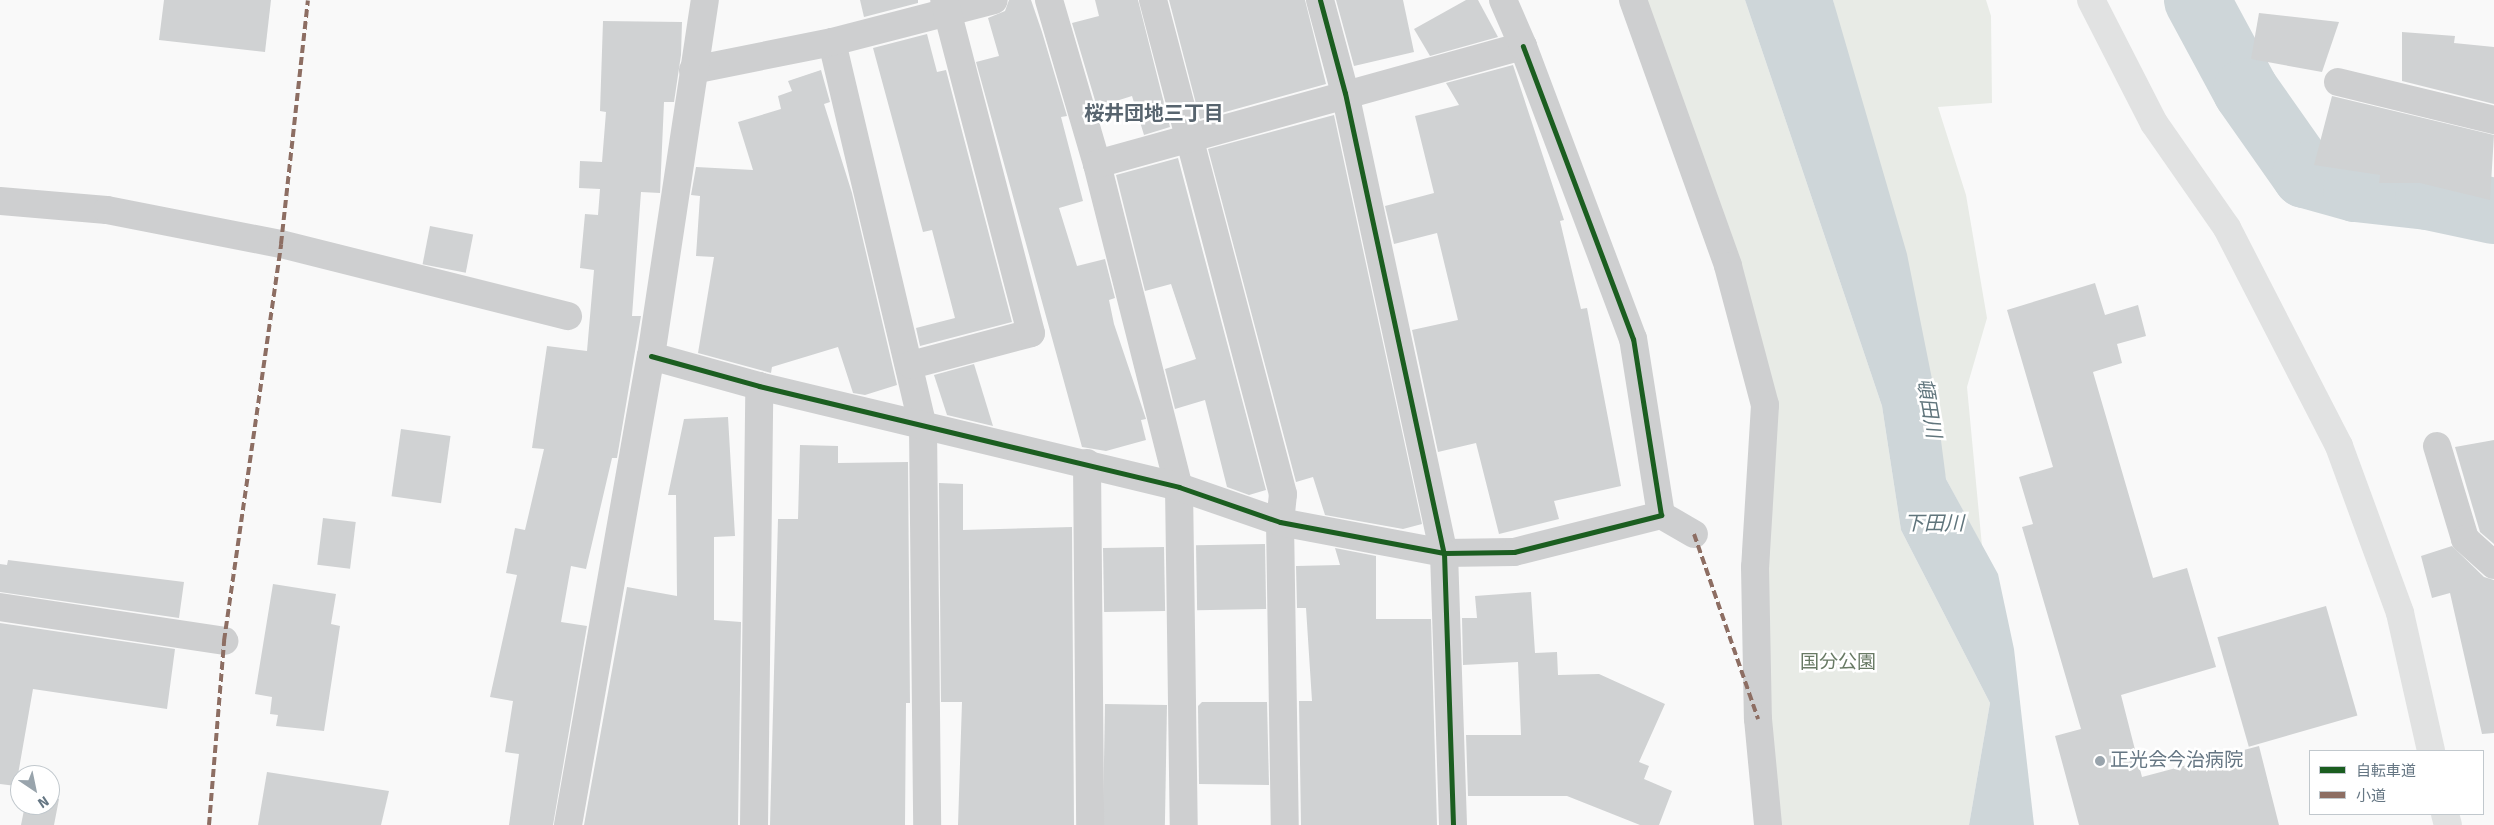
<!DOCTYPE html>
<meta charset="utf-8">
<style>
body{margin:0}
#map{position:relative;width:2494px;height:825px;overflow:hidden;background:#f9f9f9;font-family:Signika,"Noto Sans JP",sans-serif}
div>[style]{position:absolute}
.green>*{inset:0;background:#e8ebe6}
.water>*{inset:0;background:#ced6d9}
.river>*{height:66px;margin:-33px;padding:0 33px;transform-origin:33px;border-radius:33px;background:#ced6d9}
.building>*{inset:0;background:#d0d2d3;transform-origin:0 0}
.street>*{height:28px;margin:-14px;padding:0 14px;transform-origin:14px;border-radius:14px;background:#cecfd0}
.secondary>*{height:28px;margin:-14px;padding:0 14px;transform-origin:14px;border-radius:14px;background:#e1e2e2}
.quiet>*{height:4px;margin-top:-2px;transform-origin:0;background:repeating-linear-gradient(90deg,#8d6e63 0 8px,transparent 0 12px)}
.cycleway>*{height:5px;margin:-2.5px;padding:0 2.5px;transform-origin:2.5px;border-radius:2.5px;background:#1b5e20}
.dots>*{width:14px;height:14px;translate:-50% -50%;box-sizing:border-box;border:2px solid #fff;border-radius:50%}
span{translate:-50% -50%;white-space:nowrap;text-align:center;line-height:1.15;-webkit-text-stroke:5px #fff;paint-order:stroke}
.park-label{font-size:19px;color:#687a64}
.poi-label{font-size:19px;color:#657683}
.left{translate:0 -50%;text-align:left}
.neighbourhood-label{font-size:20px;color:#57646e;font-weight:700}
.water-label{font-size:20px;color:#60757c;font-style:italic}
.legend{position:absolute;left:2309px;top:750px;width:175px;height:65px;box-sizing:border-box;background:#fff;border:1px solid #c1c8cd;margin:0;padding:6px 9px;list-style:none;font-size:15px;color:#657683}
.legend li{display:flex;align-items:center;gap:10px;height:25px}
.legend b{width:25px;border:1px solid #c1c8cd}
.north{position:absolute;left:10px;top:765px;width:50px;height:50px;box-sizing:border-box;background:#fff;border:1px solid #c1c8cd;border-radius:50%;rotate:146deg;font-size:14px;font-weight:700;line-height:20px;text-align:center;color:#657683}
.north::after{content:'';display:block;margin:auto;width:18px;height:22px;background:#99a4ac;clip-path:polygon(50% 0,100% 100%,50% 72%,0 100%)}
</style>
<div id="map">
<div class="green">
<div style="clip-path:polygon(1643px 0,1745px 0,1882px 406px,1901px 530px,1990px 703px,1969px 825px,1777px 825px,1768px 714px,1766px 558px,1776px 416px)"></div>
<div style="clip-path:polygon(1833px 0,1986px 0,1991px 16px,1992px 103px,1938px 107px,1966px 195px,1987px 318px,1967px 387px,1982px 546px,1946px 479px)"></div>
</div>
<div class="water">
<div style="clip-path:polygon(1745px 0,1833px 0,1907px 254px,1935px 394px,1946px 479px,1998px 574px,2014px 649px,2034px 825px,1969px 825px,1990px 703px,1901px 530px,1882px 406px)"></div>
</div>
<div class="river">
<div style="left:2197px;top:0;width:103px;rotate:61.7deg"></div>
<div style="left:2246px;top:91px;width:103px;rotate:54.9deg"></div>
<div style="left:2305px;top:175px;width:53px;rotate:15.4deg"></div>
<div style="left:2356px;top:189px;width:72px;rotate:6.3deg"></div>
<div style="left:2428px;top:197px;width:67px;rotate:12deg"></div>
</div>
<div class="building">
<div style="clip-path:polygon(164px 0,271px 0,265px 52px,159px 40px)"></div>
<div style="clip-path:polygon(860px 0,918px 0,918px 3px,864px 17px)"></div>
<div style="clip-path:polygon(1009px 0,1031px 0,1042px 32px,1067px 116px,1061px 117px,1083px 201px,1059px 208px,1077px 266px,1105px 259px,1115px 298px,1109px 300px,1114px 324px,1146px 419px,1141px 420px,1146px 440px,1106px 451px,1082px 447px,976px 62px,999px 56px,988px 18px,1005px 11px)"></div>
<div style="clip-path:polygon(1095px 0,1138px 0,1170px 127px,1144px 135px,1132px 96px,1097px 107px,1072px 23px,1099px 16px)"></div>
<div style="clip-path:polygon(1169px 0,1305px 0,1326px 84px,1200px 119px)"></div>
<div style="clip-path:polygon(1336px 0,1403px 0,1414px 52px,1354px 66px)"></div>
<div style="clip-path:polygon(1466px 0,1478px 0,1498px 37px,1430px 56px,1414px 29px)"></div>
<div style="clip-path:polygon(2259px 13px,2339px 22px,2322px 72px,2251px 59px)"></div>
<div style="clip-path:polygon(603px 21px,682px 22px,681px 55px,674px 102px,664px 102px,660px 193px,641px 192px,632px 316px,641px 316px,617px 458px,612px 458px,586px 569px,571px 566px,561px 622px,587px 626px,553px 825px,509px 825px,519px 754px,505px 752px,513px 701px,490px 697px,517px 575px,506px 573px,515px 528px,525px 530px,544px 449px,532px 448px,547px 346px,587px 351px,594px 270px,580px 268px,585px 214px,598px 215px,600px 189px,579px 188px,580px 161px,602px 162px,606px 112px,600px 111px)"></div>
<div style="clip-path:polygon(2402px 32px,2455px 36px,2454px 43px,2494px 47px,2494px 104px,2402px 81px)"></div>
<div style="clip-path:polygon(927px 34px,937px 72px,946px 70px,1012px 322px,920px 346px,916px 328px,955px 318px,932px 230px,923px 232px,873px 48px)"></div>
<div style="clip-path:polygon(1513px 65px,1564px 220px,1560px 221px,1581px 309px,1587px 308px,1621px 486px,1554px 501px,1559px 519px,1499px 534px,1476px 443px,1438px 452px,1412px 330px,1458px 320px,1437px 233px,1394px 244px,1385px 206px,1434px 193px,1415px 116px,1459px 105px,1446px 83px)"></div>
<div style="clip-path:polygon(821px 70px,830px 102px,824px 104px,852px 193px,897px 385px,865px 395px,853px 393px,838px 347px,772px 367px,771px 373px,698px 353px,714px 257px,696px 256px,700px 196px,691px 195px,696px 167px,753px 170px,738px 122px,781px 109px,778px 96px,792px 91px,788px 81px)"></div>
<div style="clip-path:polygon(2332px 96px,2494px 135px,2490px 200px,2420px 183px,2379px 183px,2380px 175px,2314px 165px)"></div>
<div style="clip-path:polygon(1334px 115px,1422px 524px,1403px 529px,1325px 515px,1313px 477px,1296px 482px,1208px 149px)"></div>
<div style="clip-path:polygon(1178px 158px,1266px 490px,1249px 495px,1227px 487px,1205px 400px,1175px 409px,1165px 369px,1196px 359px,1171px 284px,1145px 291px,1116px 175px)"></div>
<div style="left:430px;top:226px;width:44px;height:39px;rotate:11deg"></div>
<div style="clip-path:polygon(2095px 283px,2105px 315px,2138px 305px,2146px 336px,2117px 344px,2122px 363px,2093px 372px,2153px 578px,2187px 568px,2216px 667px,2121px 695px,2142px 777px,2259px 746px,2279px 825px,2079px 825px,2055px 736px,2081px 729px,2022px 527px,2033px 524px,2019px 477px,2053px 467px,2007px 310px)"></div>
<div style="clip-path:polygon(974px 364px,993px 426px,947px 415px,934px 375px)"></div>
<div style="clip-path:polygon(728px 417px,735px 536px,714px 537px,714px 620px,741px 622px,738px 825px,584px 825px,627px 587px,677px 596px,676px 495px,668px 495px,684px 419px)"></div>
<div style="left:401px;top:429px;width:50px;height:68px;rotate:8deg"></div>
<div style="clip-path:polygon(2494px 440px,2494px 544px,2480px 532px,2455px 447px)"></div>
<div style="clip-path:polygon(800px 445px,838px 446px,838px 463px,908px 462px,910px 703px,906px 703px,905px 825px,770px 825px,778px 519px,798px 519px)"></div>
<div style="clip-path:polygon(939px 483px,963px 484px,963px 530px,1072px 527px,1074px 825px,958px 825px,962px 702px,941px 702px)"></div>
<div style="left:323px;top:518px;width:33px;height:47px;rotate:7deg"></div>
<div style="left:1265px;top:544px;width:65px;height:69px;rotate:89deg"></div>
<div style="clip-path:polygon(2452px 546px,2484px 577px,2494px 580px,2494px 733px,2482px 734px,2450px 593px,2432px 598px,2421px 556px)"></div>
<div style="left:1164px;top:547px;width:64px;height:61px;rotate:89deg"></div>
<div style="clip-path:polygon(1335px 548px,1376px 556px,1376px 619px,1431px 619px,1437px 825px,1301px 825px,1299px 701px,1312px 701px,1306px 608px,1297px 608px,1296px 566px,1340px 565px)"></div>
<div style="clip-path:polygon(8px 560px,184px 582px,179px 618px,0 592px,0 564px,7px 565px)"></div>
<div style="clip-path:polygon(273px 584px,336px 594px,331px 624px,340px 626px,324px 731px,276px 726px,278px 715px,270px 714px,272px 697px,255px 694px)"></div>
<div style="clip-path:polygon(1531px 592px,1535px 653px,1557px 652px,1558px 675px,1599px 674px,1665px 704px,1639px 762px,1649px 766px,1644px 779px,1672px 791px,1659px 825px,1640px 825px,1567px 796px,1468px 796px,1466px 735px,1521px 735px,1518px 662px,1463px 665px,1462px 618px,1477px 618px,1475px 596px)"></div>
<div style="left:2326px;top:606px;width:114px;height:113px;rotate:74deg"></div>
<div style="clip-path:polygon(0 623px,175px 649px,167px 709px,33px 689px,16px 786px,0 784px)"></div>
<div style="clip-path:polygon(1202px 702px,1267px 702px,1269px 785px,1199px 784px,1198px 706px)"></div>
<div style="left:1105px;top:704px;width:62px;height:121px;rotate:1deg"></div>
<div style="clip-path:polygon(267px 772px,389px 791px,381px 825px,258px 825px)"></div>
<div style="clip-path:polygon(50px 797px,59px 799px,54px 825px,21px 825px,25px 805px,50px 805px)"></div>
</div>
<div class="street">
<div style="left:1049px;top:0;width:171px;rotate:73.7deg"></div>
<div style="left:1097px;top:164px;width:333px;rotate:75.8deg"></div>
<div style="left:1179px;top:487px;width:338px;rotate:89.2deg"></div>
<div style="left:1153px;top:0;width:511px;rotate:75.26deg"></div>
<div style="left:1283px;top:494px;width:28px;rotate:96deg"></div>
<div style="left:1280px;top:522px;width:303px;rotate:89.1deg"></div>
<div style="left:1320px;top:0;width:96px;rotate:75deg"></div>
<div style="left:1345px;top:93px;width:471px;rotate:77.9deg"></div>
<div style="left:1444px;top:553px;width:70px;rotate:-0.8deg"></div>
<div style="left:1514px;top:552px;width:152px;rotate:-14.1deg"></div>
<div style="left:1661px;top:515px;width:178px;rotate:-99deg"></div>
<div style="left:1633px;top:339px;width:313px;rotate:-110.6deg"></div>
<div style="left:1633px;top:0;width:282px;rotate:70.3deg"></div>
<div style="left:1728px;top:266px;width:144px;rotate:75.1deg"></div>
<div style="left:1765px;top:405px;width:162px;rotate:93.5deg"></div>
<div style="left:1755px;top:567px;width:152px;rotate:88.9deg"></div>
<div style="left:1758px;top:719px;width:106px;rotate:84.6deg"></div>
<div style="left:832px;top:42px;width:395px;rotate:76.7deg"></div>
<div style="left:923px;top:426px;width:399px;rotate:89.4deg"></div>
<div style="left:693px;top:70px;width:142px;rotate:-11.4deg"></div>
<div style="left:832px;top:42px;width:167px;rotate:-14.5deg"></div>
<div style="left:2338px;top:82px;width:161px;rotate:13.7deg"></div>
<div style="left:1097px;top:164px;width:442px;rotate:-15.5deg"></div>
<div style="left:1523px;top:46px;width:50px;rotate:-113.5deg"></div>
<div style="left:0;top:201px;width:107px;rotate:4.8deg"></div>
<div style="left:107px;top:210px;width:177px;rotate:11.1deg"></div>
<div style="left:281px;top:244px;width:296px;rotate:14.1deg"></div>
<div style="left:651px;top:356px;width:112px;rotate:15.5deg"></div>
<div style="left:759px;top:386px;width:432px;rotate:13.5deg"></div>
<div style="left:1179px;top:487px;width:107px;rotate:19.1deg"></div>
<div style="left:1280px;top:522px;width:167px;rotate:10.7deg"></div>
<div style="left:1444px;top:553px;width:272px;rotate:88.1deg"></div>
<div style="left:911px;top:365px;width:124px;rotate:-14.9deg"></div>
<div style="left:1031px;top:333px;width:344px;rotate:-104.6deg"></div>
<div style="left:2437px;top:446px;width:97px;rotate:73.2deg"></div>
<div style="left:2465px;top:539px;width:39px;rotate:42deg"></div>
<div style="left:1087px;top:463px;width:362px;rotate:89.5deg"></div>
<div style="left:1661px;top:515px;width:38px;rotate:30deg"></div>
<div style="left:0;top:607px;width:227px;rotate:8.6deg"></div>
<div style="left:568px;top:825px;width:476px;rotate:-80deg"></div>
<div style="left:651px;top:356px;width:360px;rotate:-81.4deg"></div>
<div style="left:754px;top:825px;width:439px;rotate:-89.3deg"></div>
</div>
<div class="secondary">
<div style="left:2091px;top:0;width:138px;rotate:62.9deg"></div>
<div style="left:2154px;top:123px;width:128px;rotate:55.2deg"></div>
<div style="left:2227px;top:228px;width:245px;rotate:62.8deg"></div>
<div style="left:2339px;top:446px;width:178px;rotate:69.9deg"></div>
<div style="left:2400px;top:613px;width:141px;rotate:77.3deg"></div>
<div style="left:2445px;top:814px;width:11px;rotate:75deg"></div>
</div>
<div class="quiet">
<div style="left:1694px;top:534px;width:196px;rotate:70.9deg"></div>
<div style="left:209px;top:825px;width:185px;rotate:-85.3deg"></div>
<div style="left:224px;top:641px;width:401px;rotate:-81.8deg"></div>
<div style="left:281px;top:244px;width:245px;rotate:-83.7deg"></div>
</div>
<div class="cycleway">
<div style="left:1320px;top:0;width:96px;rotate:75deg"></div>
<div style="left:1345px;top:93px;width:471px;rotate:77.9deg"></div>
<div style="left:1444px;top:553px;width:70px;rotate:-0.8deg"></div>
<div style="left:1514px;top:552px;width:152px;rotate:-14.1deg"></div>
<div style="left:1661px;top:515px;width:178px;rotate:-99deg"></div>
<div style="left:1633px;top:339px;width:313px;rotate:-110.6deg"></div>
<div style="left:651px;top:356px;width:112px;rotate:15.5deg"></div>
<div style="left:759px;top:386px;width:432px;rotate:13.5deg"></div>
<div style="left:1179px;top:487px;width:107px;rotate:19.1deg"></div>
<div style="left:1280px;top:522px;width:167px;rotate:10.7deg"></div>
<div style="left:1444px;top:553px;width:272px;rotate:88.1deg"></div>
</div>
<div class="dots">
<div style="left:2100px;top:761px;background:#99a4ac"></div>
</div>
<div class="park-label">
<span style="left:1838px;top:663px">国分公園</span>
</div>
<div class="poi-label">
<span class="left" style="left:2110px;top:761px">正光会今治病院</span>
</div>
<div class="neighbourhood-label">
<span style="left:1154px;top:113px">桜井団地三丁目</span>
</div>
<div class="water-label">
<span style="left:1929px;top:408px;rotate:80deg">頓田川</span>
<span style="left:1934px;top:523px">下田川</span>
</div>
<ul class="legend">
<li><b style="height:6px;background:#1b5e20"></b>自転車道</li>
<li><b style="height:6px;background:#8d6e63"></b>小道</li>
</ul>
<div class="north">N</div>
</div>
